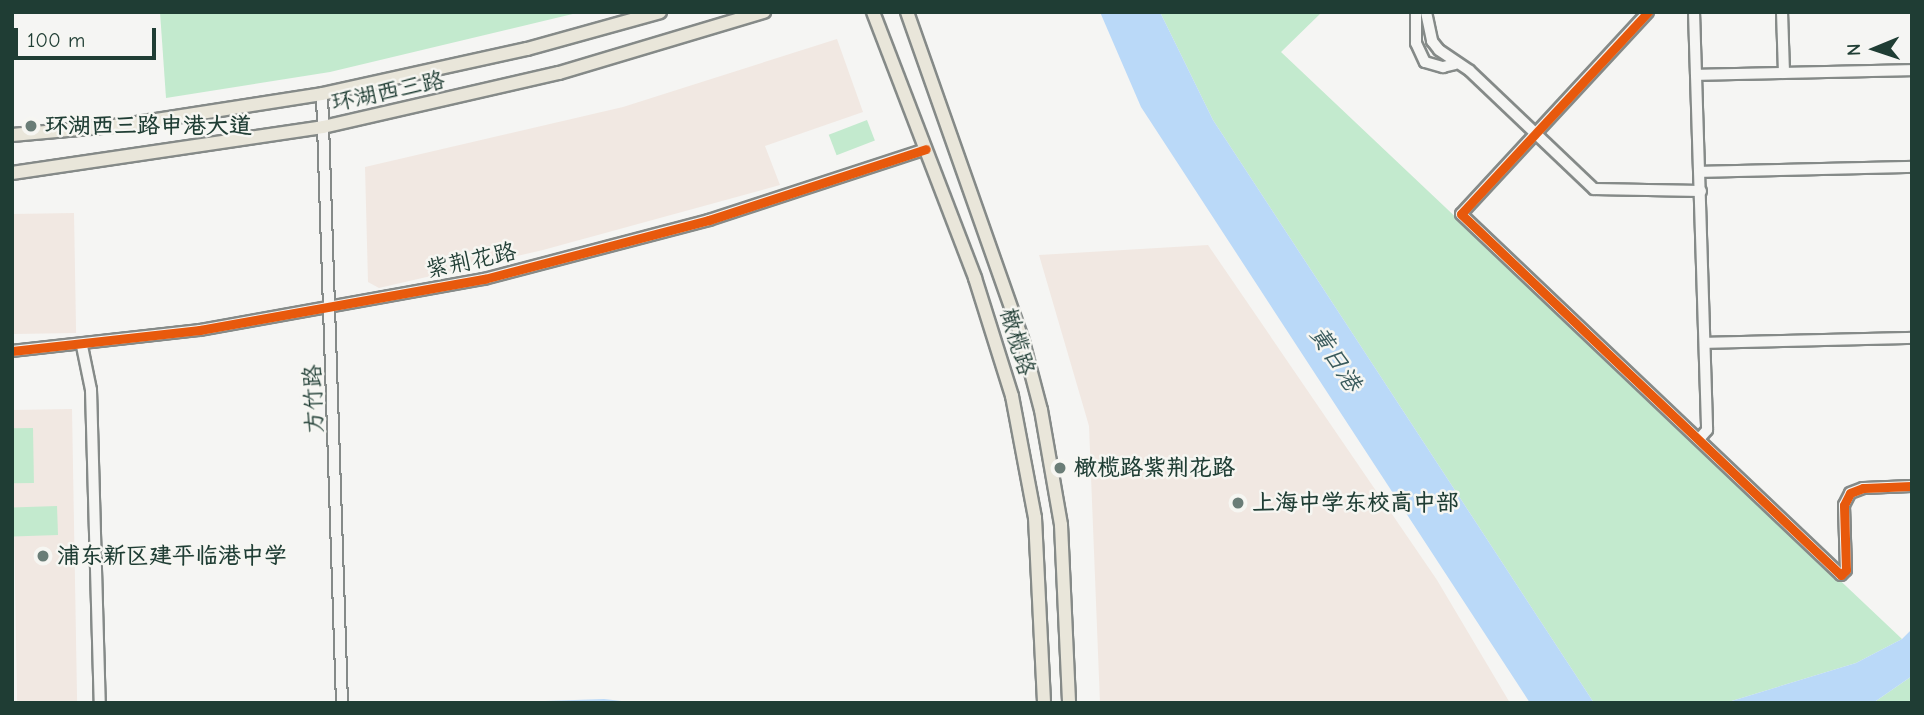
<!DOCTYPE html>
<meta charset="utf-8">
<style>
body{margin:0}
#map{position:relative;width:1924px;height:715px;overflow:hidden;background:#f5f5f3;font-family:"Comic Neue","LXGW WenKai TC",sans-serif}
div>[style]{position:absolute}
.built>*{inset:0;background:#f1e8e2;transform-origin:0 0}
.green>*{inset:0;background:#c3eace;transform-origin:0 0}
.water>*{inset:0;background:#bad9f8}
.roads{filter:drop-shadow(2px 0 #858a88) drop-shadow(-2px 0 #858a88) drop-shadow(0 2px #858a88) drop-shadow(0 -2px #858a88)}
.minor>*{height:10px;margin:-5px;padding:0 5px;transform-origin:5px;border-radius:5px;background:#f5f5f3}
.major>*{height:12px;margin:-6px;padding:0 6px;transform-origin:6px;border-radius:6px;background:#e9e6da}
.cycleway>*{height:9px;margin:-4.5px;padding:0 4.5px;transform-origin:4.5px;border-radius:4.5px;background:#e8590c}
.dots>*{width:19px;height:19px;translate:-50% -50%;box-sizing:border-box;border:4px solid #f6f6f2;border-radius:50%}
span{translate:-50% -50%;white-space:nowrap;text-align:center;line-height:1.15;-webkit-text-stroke:5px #f6f6f2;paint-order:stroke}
.street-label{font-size:23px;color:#1f3d34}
.poi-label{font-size:23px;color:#1f3d34;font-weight:700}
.left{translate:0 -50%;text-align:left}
.water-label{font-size:24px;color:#395a5c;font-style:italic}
.frame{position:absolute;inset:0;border:14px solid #1f3d34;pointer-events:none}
.north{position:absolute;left:1840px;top:14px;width:70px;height:70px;-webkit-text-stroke:5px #f6f6f2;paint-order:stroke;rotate:268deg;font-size:19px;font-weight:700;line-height:28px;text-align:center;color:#1f3d34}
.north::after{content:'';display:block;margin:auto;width:24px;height:32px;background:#1f3d34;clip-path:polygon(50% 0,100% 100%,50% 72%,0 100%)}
.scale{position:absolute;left:14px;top:28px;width:142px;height:32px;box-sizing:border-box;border:4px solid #1f3d34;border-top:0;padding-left:9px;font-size:21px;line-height:24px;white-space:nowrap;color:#1f3d34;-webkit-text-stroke:5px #f6f6f2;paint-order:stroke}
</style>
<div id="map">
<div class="built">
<div style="clip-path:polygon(837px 39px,863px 112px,765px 146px,780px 185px,543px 250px,379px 288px,368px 282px,365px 167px,623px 107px)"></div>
<div style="left:74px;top:213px;width:120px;height:62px;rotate:89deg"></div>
<div style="clip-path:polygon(1208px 245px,1437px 580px,1510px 703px,1100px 703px,1089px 426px,1039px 255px)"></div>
<div style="left:72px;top:409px;width:292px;height:60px;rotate:89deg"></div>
</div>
<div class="green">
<div style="clip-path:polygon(160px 12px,581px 12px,330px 72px,166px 98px)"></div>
<div style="clip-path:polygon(1160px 12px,1322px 12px,1281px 52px,1902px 639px,1856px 663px,1725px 703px,1594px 703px,1213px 120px)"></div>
<div style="left:867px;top:120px;width:22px;height:41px;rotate:69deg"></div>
<div style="left:33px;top:428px;width:55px;height:21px;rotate:89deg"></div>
<div style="left:57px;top:506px;width:29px;height:45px;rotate:88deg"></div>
<div style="clip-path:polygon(1912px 676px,1912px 703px,1873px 703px)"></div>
</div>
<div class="water">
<div style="clip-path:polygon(1100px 12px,1160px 12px,1213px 120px,1594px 703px,1530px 703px,1141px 107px)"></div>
<div style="clip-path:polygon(1912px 629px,1912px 676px,1873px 703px,1725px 703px,1856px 663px,1902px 639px)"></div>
<div style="clip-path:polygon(604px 699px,639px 703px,483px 703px)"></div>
</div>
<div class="roads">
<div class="minor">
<div style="left:1416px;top:12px;width:31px;rotate:90deg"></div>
<div style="left:1416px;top:43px;width:21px;rotate:65deg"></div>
<div style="left:1425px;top:62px;width:19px;rotate:16deg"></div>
<div style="left:1443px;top:67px;width:12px;rotate:-14deg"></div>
<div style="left:1426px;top:12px;width:30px;rotate:78deg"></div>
<div style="left:1432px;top:41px;width:11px;rotate:52deg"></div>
<div style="left:1439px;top:50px;width:37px;rotate:34deg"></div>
<div style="left:1470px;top:71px;width:171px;rotate:43.6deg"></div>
<div style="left:1594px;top:189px;width:107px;rotate:1.1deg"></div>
<div style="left:1648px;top:12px;width:275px;rotate:132.8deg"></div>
<div style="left:1461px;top:214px;width:524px;rotate:43.53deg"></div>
<div style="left:1841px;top:575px;width:7px;rotate:-45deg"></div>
<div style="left:1846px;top:570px;width:65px;rotate:-91.8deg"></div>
<div style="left:1844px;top:505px;width:13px;rotate:-63deg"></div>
<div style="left:1850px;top:493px;width:14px;rotate:-21deg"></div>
<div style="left:1863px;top:488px;width:49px;rotate:-2.3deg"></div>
<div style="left:1694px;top:12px;width:418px;rotate:88.2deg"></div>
<div style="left:1707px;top:430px;width:11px;rotate:131deg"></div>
<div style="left:1782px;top:12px;width:61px;rotate:88.1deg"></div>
<div style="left:1696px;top:75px;width:216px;rotate:-1.3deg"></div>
<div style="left:322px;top:94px;width:609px;rotate:88.12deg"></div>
<div style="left:1700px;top:172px;width:212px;rotate:-1.4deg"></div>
<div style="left:1705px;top:343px;width:207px;rotate:-1.4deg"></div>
<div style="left:82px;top:346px;width:45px;rotate:78.4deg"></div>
<div style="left:91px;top:390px;width:313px;rotate:88.4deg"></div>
<div style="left:12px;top:351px;width:189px;rotate:-6.4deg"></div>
<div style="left:200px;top:330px;width:289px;rotate:-10.2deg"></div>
<div style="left:484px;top:279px;width:233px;rotate:-14.7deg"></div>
<div style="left:709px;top:220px;width:228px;rotate:-18.1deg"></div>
</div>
<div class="major">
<div style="left:873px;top:12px;width:285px;rotate:69deg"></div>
<div style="left:975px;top:278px;width:124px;rotate:72.6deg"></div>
<div style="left:1012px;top:396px;width:124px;rotate:79.3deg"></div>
<div style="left:1035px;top:518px;width:185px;rotate:87.2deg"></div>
<div style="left:907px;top:12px;width:350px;rotate:70.6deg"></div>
<div style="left:1023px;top:342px;width:70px;rotate:75.2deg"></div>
<div style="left:1041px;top:410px;width:117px;rotate:80.1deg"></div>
<div style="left:1061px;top:525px;width:178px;rotate:87.4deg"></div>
<div style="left:12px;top:135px;width:112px;rotate:-5.1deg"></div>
<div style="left:124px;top:125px;width:200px;rotate:-8.9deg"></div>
<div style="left:322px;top:94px;width:210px;rotate:-12.4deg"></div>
<div style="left:527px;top:49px;width:138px;rotate:-15.5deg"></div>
<div style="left:12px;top:173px;width:314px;rotate:-8.4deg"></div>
<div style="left:323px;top:127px;width:242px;rotate:-12.9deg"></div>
<div style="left:559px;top:73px;width:214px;rotate:-16.6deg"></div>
</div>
</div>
<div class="cycleway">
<div style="left:1648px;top:12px;width:275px;rotate:132.8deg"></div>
<div style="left:1461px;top:214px;width:524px;rotate:43.53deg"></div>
<div style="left:1841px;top:575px;width:7px;rotate:-45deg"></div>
<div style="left:1846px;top:570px;width:65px;rotate:-91.8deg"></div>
<div style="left:1844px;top:505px;width:13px;rotate:-63deg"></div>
<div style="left:1850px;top:493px;width:14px;rotate:-21deg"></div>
<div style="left:1863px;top:488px;width:49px;rotate:-2.3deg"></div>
<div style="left:12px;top:351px;width:189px;rotate:-6.4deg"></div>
<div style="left:200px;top:330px;width:289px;rotate:-10.2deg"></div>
<div style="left:484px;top:279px;width:233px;rotate:-14.7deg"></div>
<div style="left:709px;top:220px;width:228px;rotate:-18.1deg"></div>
</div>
<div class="dots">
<div style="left:31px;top:126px;background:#6a7d77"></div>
<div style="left:1060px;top:468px;background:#6a7d77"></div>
<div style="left:1238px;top:503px;background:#6a7d77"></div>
<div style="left:43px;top:556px;background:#6a7d77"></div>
</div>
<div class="street-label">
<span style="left:388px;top:92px;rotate:-12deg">环湖西三路</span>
<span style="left:471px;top:261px;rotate:-12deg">紫荆花路</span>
<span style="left:1017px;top:342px;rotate:73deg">橄榄路</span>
<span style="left:314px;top:399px;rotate:-92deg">方竹路</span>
</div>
<div class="poi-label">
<span class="left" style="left:45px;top:126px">环湖西三路申港大道</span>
<span class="left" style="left:1074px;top:468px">橄榄路紫荆花路</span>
<span class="left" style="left:1252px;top:503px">上海中学东校高中部</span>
<span class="left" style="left:57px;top:556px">浦东新区建平临港中学</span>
</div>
<div class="water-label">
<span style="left:1335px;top:359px;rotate:57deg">黄日港</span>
</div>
<div class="frame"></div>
<div class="north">N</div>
<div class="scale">100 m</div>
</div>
